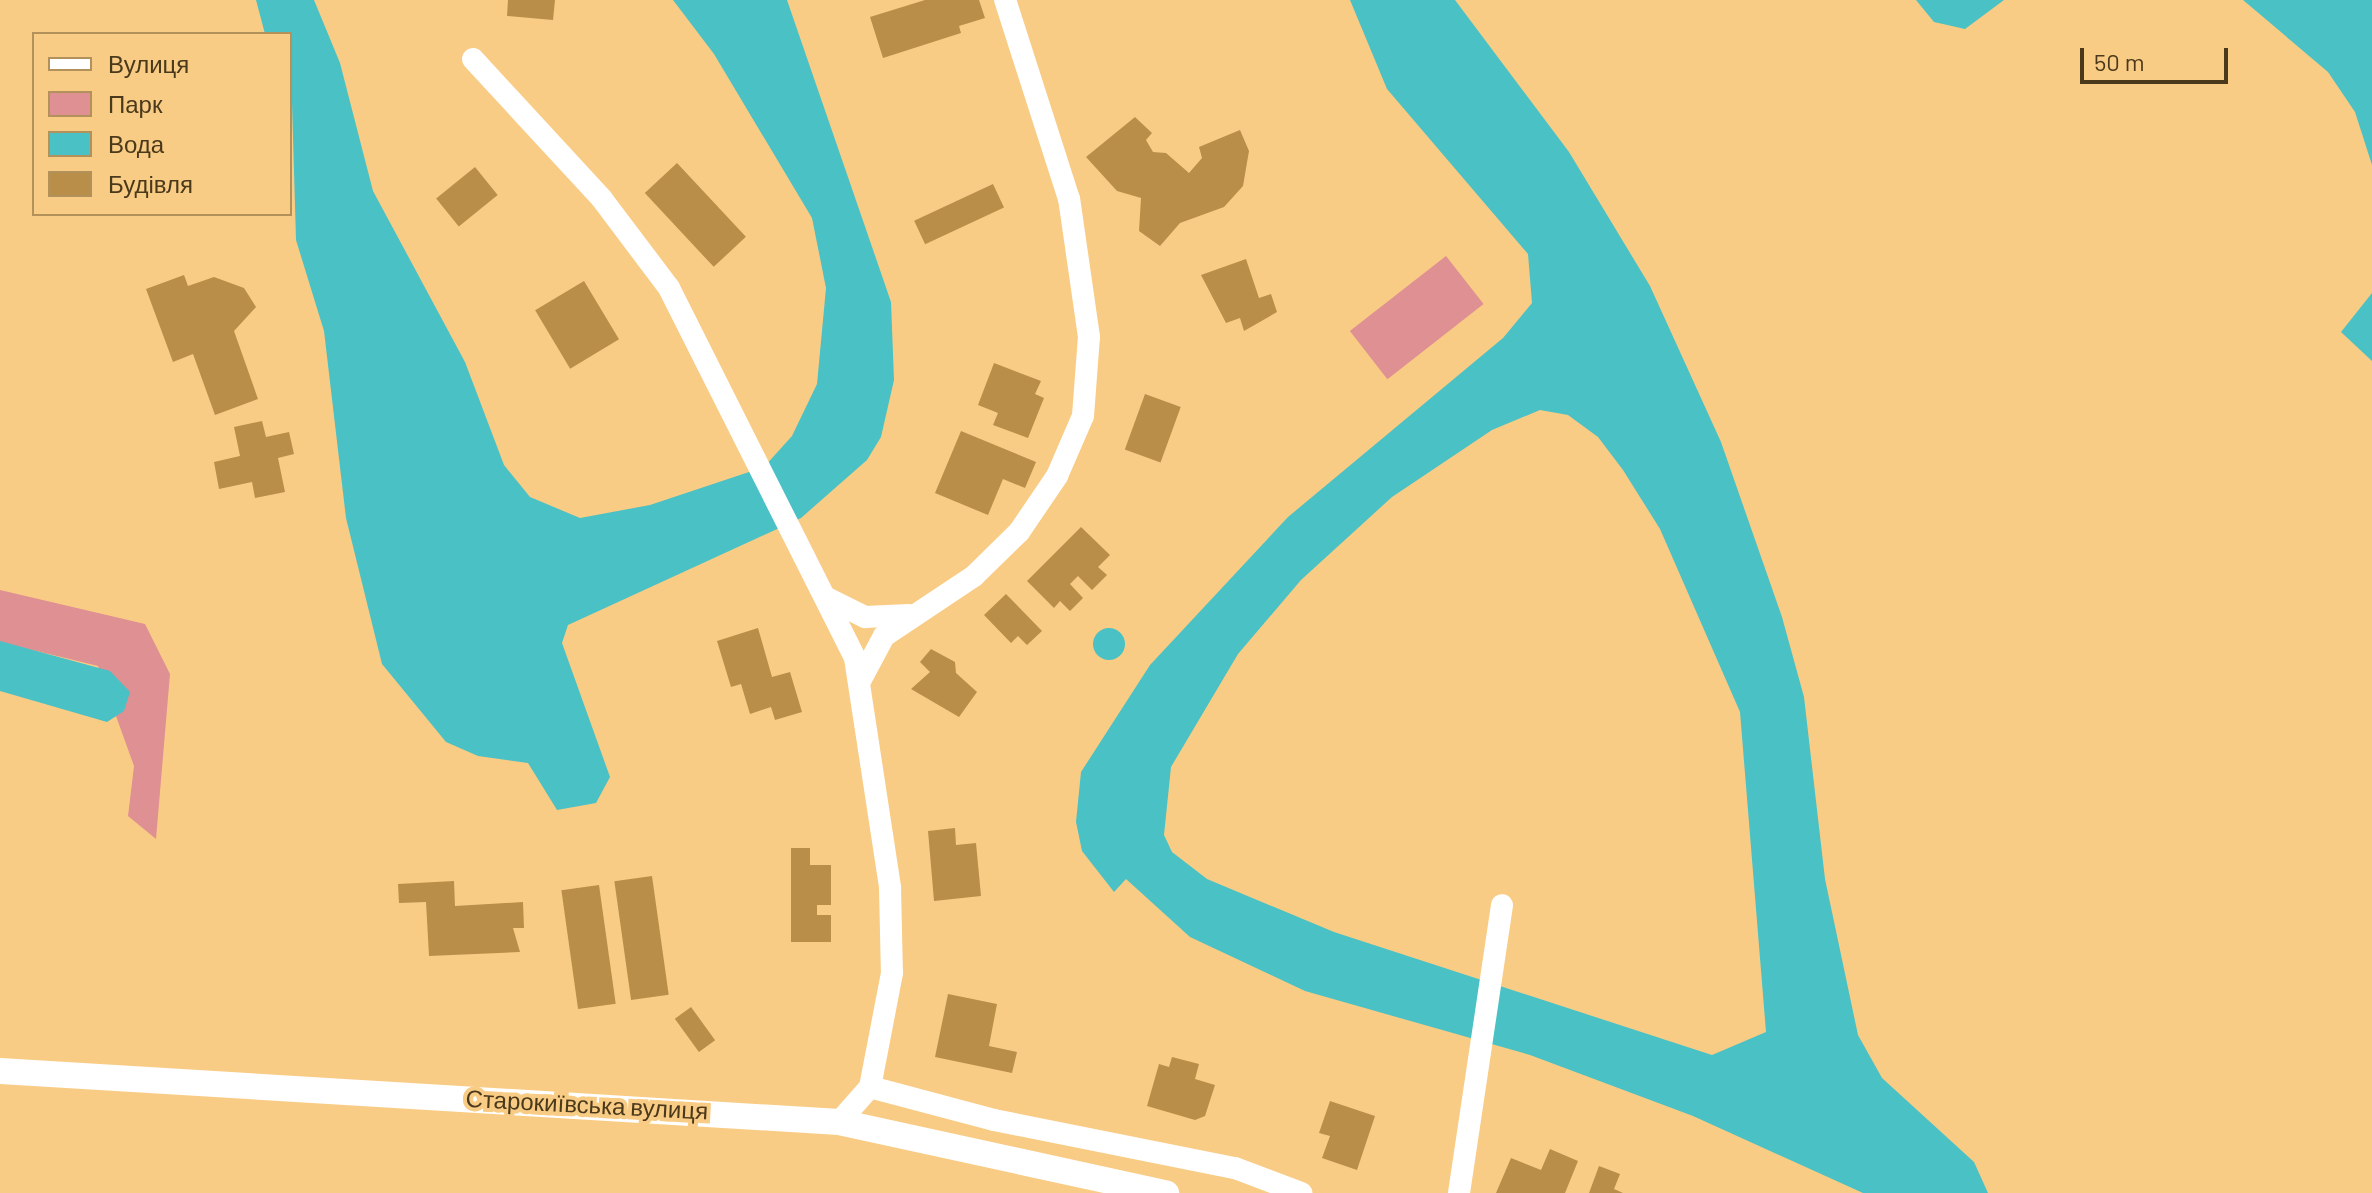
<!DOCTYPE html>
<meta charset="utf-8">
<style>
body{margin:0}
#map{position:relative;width:2372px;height:1193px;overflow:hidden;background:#f9cc85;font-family:Barlow,sans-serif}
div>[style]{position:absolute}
.green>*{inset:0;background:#de9092;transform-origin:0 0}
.water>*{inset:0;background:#49c1c5}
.round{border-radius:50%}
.building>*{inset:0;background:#b98e48;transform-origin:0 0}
.minor>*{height:22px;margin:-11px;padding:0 11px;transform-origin:11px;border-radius:11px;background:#fff}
.tertiary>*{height:26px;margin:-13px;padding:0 13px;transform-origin:13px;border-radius:13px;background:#fff}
span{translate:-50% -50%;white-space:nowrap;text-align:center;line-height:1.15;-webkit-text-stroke:8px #f9cc85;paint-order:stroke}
.street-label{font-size:24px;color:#4b391b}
.legend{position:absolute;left:32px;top:32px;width:260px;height:184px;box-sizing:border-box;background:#f9cc85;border:2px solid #b3915b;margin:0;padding:10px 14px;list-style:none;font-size:24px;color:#4b391b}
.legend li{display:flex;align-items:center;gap:16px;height:40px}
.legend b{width:40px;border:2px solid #b3915b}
.scale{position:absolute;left:2080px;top:48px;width:148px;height:36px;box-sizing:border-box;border:4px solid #4b391b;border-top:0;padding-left:10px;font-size:24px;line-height:28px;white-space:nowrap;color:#4b391b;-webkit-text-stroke:6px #f9cc85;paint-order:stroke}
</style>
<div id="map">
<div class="green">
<div style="left:1446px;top:256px;width:61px;height:122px;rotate:52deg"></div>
<div style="clip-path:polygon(0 590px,145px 624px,170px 674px,156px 839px,128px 816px,134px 766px,98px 666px,0 642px)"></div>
</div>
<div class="water">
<div style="clip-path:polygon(256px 0,314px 0,340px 63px,373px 191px,465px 362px,504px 465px,530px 497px,580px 518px,650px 505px,764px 467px,792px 436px,817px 384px,826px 288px,812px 218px,714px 54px,673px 0,787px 0,891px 302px,894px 380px,881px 437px,867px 460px,801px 518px,568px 625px,562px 643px,610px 777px,596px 803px,557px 810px,528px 763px,478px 756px,446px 742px,382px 664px,346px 518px,324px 331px,296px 240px,290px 34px,265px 34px)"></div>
<div style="clip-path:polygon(evenodd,1350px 0,1455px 0,1569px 152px,1650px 286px,1721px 442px,1782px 617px,1804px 697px,1825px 879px,1858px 1035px,1882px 1078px,1974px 1162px,1988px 1193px,1863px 1193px,1693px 1116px,1530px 1055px,1305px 991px,1190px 937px,1126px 879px,1114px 892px,1082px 851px,1076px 822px,1081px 772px,1150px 665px,1288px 517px,1503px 338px,1532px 303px,1528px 254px,1387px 89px,1350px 0,1540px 410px,1568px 415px,1598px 437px,1623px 470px,1660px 529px,1740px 712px,1766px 1032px,1712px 1055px,1334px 932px,1207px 879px,1172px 852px,1164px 835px,1171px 767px,1238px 654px,1301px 580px,1392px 497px,1492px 430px,1540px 410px)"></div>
<div style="clip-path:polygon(1916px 0,2004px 0,1965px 29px,1934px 22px)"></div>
<div style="clip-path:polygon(2243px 0,2372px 0,2372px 165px,2355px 112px,2328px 72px)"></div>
<div style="clip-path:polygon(2372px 293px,2372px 361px,2341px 332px)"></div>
<div class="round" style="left:1093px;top:628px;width:32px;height:32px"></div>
<div style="clip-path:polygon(0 641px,110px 671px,130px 692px,124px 711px,107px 722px,0 691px)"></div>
</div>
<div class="building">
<div style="clip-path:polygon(508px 0,555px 0,553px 20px,507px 16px)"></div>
<div style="clip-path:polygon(925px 0,979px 0,985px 18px,959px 26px,961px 33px,883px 58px,870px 17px)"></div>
<div style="clip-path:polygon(1135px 117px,1152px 133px,1146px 140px,1153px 152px,1166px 153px,1189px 173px,1202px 158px,1199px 147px,1240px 130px,1249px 151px,1243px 186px,1224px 207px,1180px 223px,1160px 246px,1139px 231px,1141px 198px,1117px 191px,1086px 157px)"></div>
<div style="left:677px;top:163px;width:101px;height:44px;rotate:47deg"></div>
<div style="left:475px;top:167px;width:36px;height:50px;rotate:51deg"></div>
<div style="left:993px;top:184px;width:26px;height:87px;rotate:65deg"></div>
<div style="clip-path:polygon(1246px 259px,1259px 298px,1271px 294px,1277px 312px,1244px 331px,1240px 318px,1226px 323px,1201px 275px)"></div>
<div style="clip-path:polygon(184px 275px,188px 286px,214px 277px,244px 288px,256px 307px,234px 331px,258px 399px,215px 415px,193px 354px,173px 362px,146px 289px)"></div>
<div style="left:584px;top:281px;width:68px;height:57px;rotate:59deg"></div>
<div style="clip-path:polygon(994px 363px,1041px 381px,1035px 394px,1044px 398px,1028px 438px,993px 425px,998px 413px,978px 405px)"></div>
<div style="left:1145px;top:394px;width:38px;height:59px;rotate:20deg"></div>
<div style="clip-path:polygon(262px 421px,266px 437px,289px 432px,294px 454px,278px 458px,285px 492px,255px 498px,252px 482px,219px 489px,214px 462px,240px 456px,234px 427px)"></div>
<div style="clip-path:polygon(961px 431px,1036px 462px,1025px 488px,1003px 479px,988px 515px,935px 493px)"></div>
<div style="clip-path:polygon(1081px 527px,1110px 555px,1098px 567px,1107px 575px,1092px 590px,1078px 576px,1070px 584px,1083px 598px,1070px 611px,1060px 601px,1054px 608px,1027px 581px)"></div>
<div style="clip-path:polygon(1006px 594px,1042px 631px,1027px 645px,1018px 636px,1011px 643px,984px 615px)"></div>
<div style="clip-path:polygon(758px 628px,772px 677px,790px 672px,802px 712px,775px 720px,771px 707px,750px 714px,741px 684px,731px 687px,717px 641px)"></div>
<div style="clip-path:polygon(931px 649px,955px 662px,956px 673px,977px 692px,959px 717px,911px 689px,930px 672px,920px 662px)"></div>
<div style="clip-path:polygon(955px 828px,956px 845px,976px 843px,981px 896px,934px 901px,928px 831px)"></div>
<div style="clip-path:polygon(791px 848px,810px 848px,810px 865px,831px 865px,831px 905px,817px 905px,817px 915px,831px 915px,831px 942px,791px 942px)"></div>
<div style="left:652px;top:876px;width:120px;height:38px;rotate:82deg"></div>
<div style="clip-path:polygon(454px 881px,455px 906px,523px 902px,524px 928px,513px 928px,520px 952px,429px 956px,426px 902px,399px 903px,398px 884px)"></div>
<div style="left:599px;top:885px;width:120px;height:38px;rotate:82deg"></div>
<div style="clip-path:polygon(948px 994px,997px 1004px,989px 1046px,1017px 1052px,1012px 1073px,935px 1057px)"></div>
<div style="left:691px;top:1007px;width:41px;height:20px;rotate:54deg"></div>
<div style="clip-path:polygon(1172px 1057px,1199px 1064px,1195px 1079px,1215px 1085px,1205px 1116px,1195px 1120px,1147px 1106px,1159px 1064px,1169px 1067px)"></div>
<div style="clip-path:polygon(1330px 1101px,1375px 1116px,1357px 1170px,1322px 1158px,1330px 1136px,1319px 1133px)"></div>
<div style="clip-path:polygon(1550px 1149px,1578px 1161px,1565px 1193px,1496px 1193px,1511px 1158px,1541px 1170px)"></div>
<div style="clip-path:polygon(1599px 1166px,1620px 1174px,1614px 1189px,1623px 1193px,1589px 1193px)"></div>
</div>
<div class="minor">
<div style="left:473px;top:59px;width:190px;rotate:47.3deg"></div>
<div style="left:602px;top:199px;width:111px;rotate:53deg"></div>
<div style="left:669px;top:288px;width:414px;rotate:63.3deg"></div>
<div style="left:855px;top:658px;width:233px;rotate:81.3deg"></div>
<div style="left:890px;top:888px;width:85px;rotate:88.7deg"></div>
<div style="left:892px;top:973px;width:116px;rotate:100.9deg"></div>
<div style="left:870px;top:1087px;width:47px;rotate:131.5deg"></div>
<div style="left:825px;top:597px;width:45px;rotate:26.6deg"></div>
<div style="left:865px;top:617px;width:44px;rotate:-2.6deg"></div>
<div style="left:860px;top:681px;width:51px;rotate:-61.9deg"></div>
<div style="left:884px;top:636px;width:108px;rotate:-33.7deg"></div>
<div style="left:974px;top:576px;width:63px;rotate:-44.4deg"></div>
<div style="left:1019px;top:532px;width:68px;rotate:-55.8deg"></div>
<div style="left:1057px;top:476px;width:65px;rotate:-66.6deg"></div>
<div style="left:1083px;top:416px;width:79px;rotate:-85.7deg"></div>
<div style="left:1089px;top:337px;width:139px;rotate:-98.2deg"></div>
<div style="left:1069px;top:199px;width:209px;rotate:-107.8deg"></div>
<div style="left:870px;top:1087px;width:128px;rotate:14.9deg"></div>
<div style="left:994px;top:1120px;width:246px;rotate:11.3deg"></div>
<div style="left:1235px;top:1168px;width:71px;rotate:20.7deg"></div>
<div style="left:1459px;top:1193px;width:291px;rotate:-81.5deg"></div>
</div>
<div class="tertiary">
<div style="left:0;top:1071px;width:841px;rotate:3.48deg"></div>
<div style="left:839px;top:1122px;width:335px;rotate:12.3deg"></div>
</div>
<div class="street-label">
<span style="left:587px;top:1104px;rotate:3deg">Старокиївська вулиця</span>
</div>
<ul class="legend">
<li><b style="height:10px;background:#fff"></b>Вулиця</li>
<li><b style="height:22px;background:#de9092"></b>Парк</li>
<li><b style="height:22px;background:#49c1c5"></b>Вода</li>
<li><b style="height:22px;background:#b98e48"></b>Будівля</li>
</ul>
<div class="scale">50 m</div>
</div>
